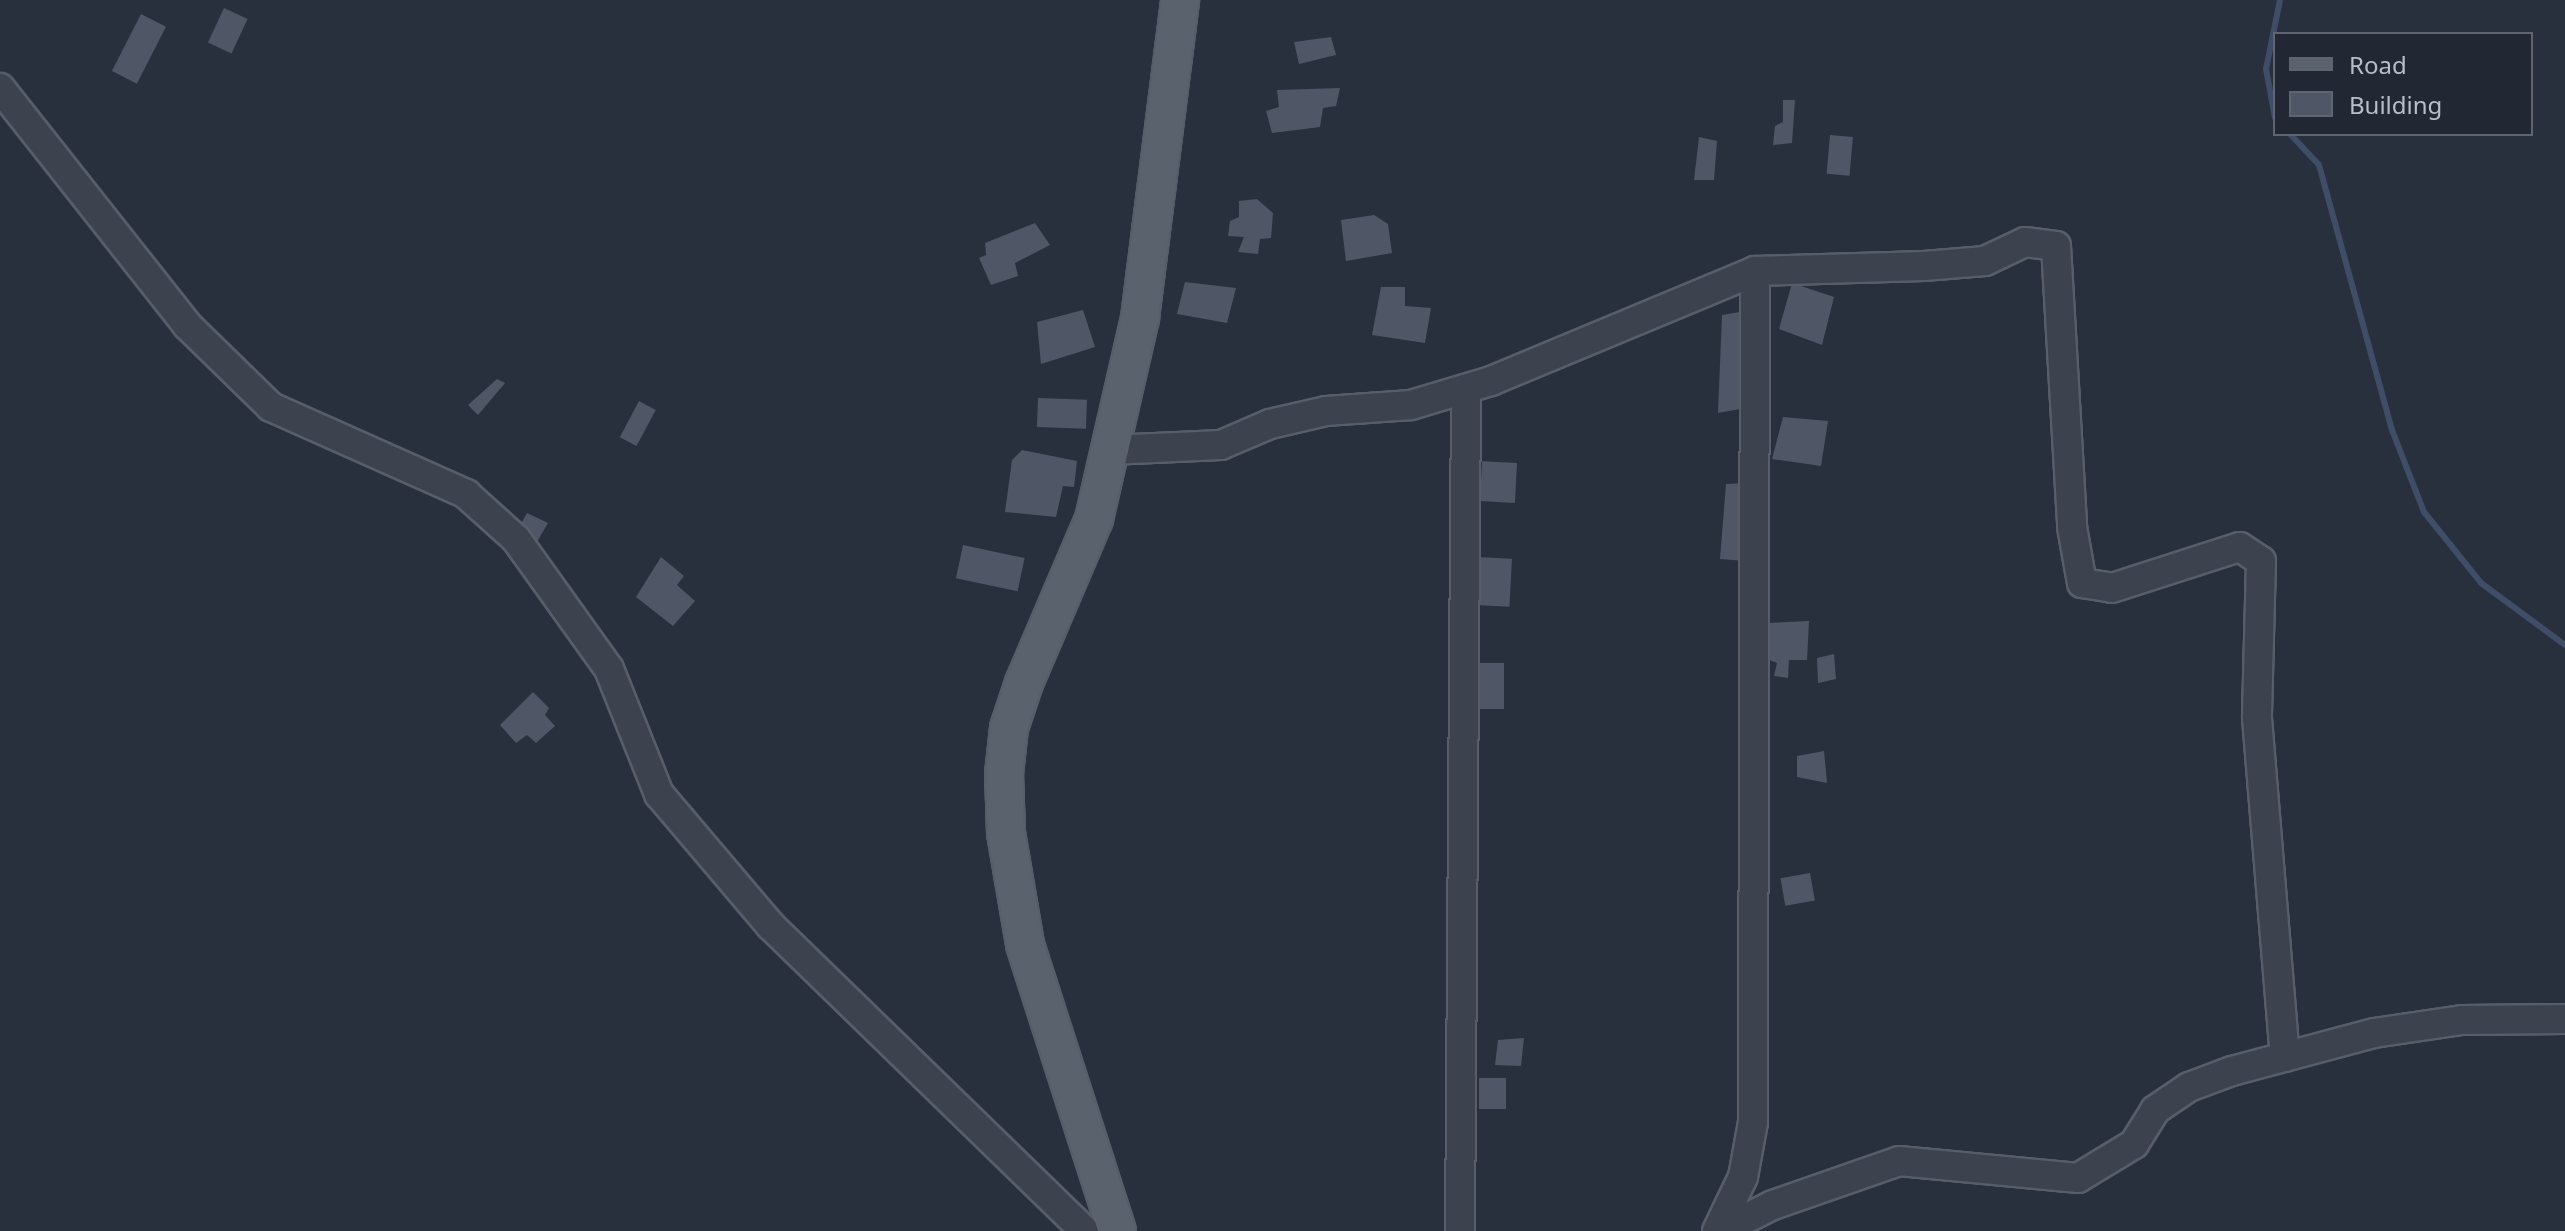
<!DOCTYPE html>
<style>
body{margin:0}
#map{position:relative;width:2565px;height:1231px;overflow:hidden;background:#28303e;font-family:"Noto Sans",sans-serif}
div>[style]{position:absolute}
.stream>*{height:6px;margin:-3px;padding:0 3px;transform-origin:3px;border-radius:3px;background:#404d66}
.building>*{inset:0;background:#4f5767;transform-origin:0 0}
.roads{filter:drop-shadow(2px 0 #575e69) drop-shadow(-2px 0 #575e69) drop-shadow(0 2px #575e69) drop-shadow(0 -2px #575e69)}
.minor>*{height:28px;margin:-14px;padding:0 14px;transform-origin:14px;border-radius:14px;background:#3c434f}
.major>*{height:36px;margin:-18px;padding:0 18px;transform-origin:18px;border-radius:18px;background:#5a626e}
span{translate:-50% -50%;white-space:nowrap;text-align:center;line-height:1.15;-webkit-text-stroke:6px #212834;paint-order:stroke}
.legend{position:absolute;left:2273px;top:32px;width:260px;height:104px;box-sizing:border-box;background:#212834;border:2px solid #5e6470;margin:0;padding:10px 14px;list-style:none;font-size:24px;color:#b9bec9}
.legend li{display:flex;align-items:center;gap:16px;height:40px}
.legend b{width:40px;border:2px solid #5e6470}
</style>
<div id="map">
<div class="stream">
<div style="left:2275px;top:118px;width:50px;rotate:-100.4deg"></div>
<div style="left:2266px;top:69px;width:70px;rotate:-78.5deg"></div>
<div style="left:2290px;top:134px;width:42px;rotate:46.9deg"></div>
<div style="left:2319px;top:165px;width:275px;rotate:74.6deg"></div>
<div style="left:2392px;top:430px;width:88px;rotate:68.7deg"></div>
<div style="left:2424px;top:512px;width:91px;rotate:51.2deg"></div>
<div style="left:2481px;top:583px;width:104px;rotate:36.4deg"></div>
</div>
<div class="building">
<div style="left:224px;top:8px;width:26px;height:38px;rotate:25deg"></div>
<div style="left:141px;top:14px;width:28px;height:64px;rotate:27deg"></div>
<div style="clip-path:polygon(1331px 37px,1336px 55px,1299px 64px,1294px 42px)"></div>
<div style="clip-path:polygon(1340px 88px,1336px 106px,1323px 108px,1320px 127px,1272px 133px,1266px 111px,1279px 107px,1277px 90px)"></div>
<div style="clip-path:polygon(1783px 100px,1795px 100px,1792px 143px,1773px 145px,1775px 126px,1783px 122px)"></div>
<div style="left:1830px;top:135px;width:23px;height:39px;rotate:5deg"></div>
<div style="clip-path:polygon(1699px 137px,1717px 141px,1714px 180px,1694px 180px)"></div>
<div style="clip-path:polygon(1257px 199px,1273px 213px,1271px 238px,1260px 239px,1258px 254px,1238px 252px,1244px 237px,1228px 236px,1230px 221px,1239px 217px,1239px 201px)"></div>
<div style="clip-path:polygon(1374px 215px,1388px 224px,1392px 253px,1346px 261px,1341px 220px)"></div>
<div style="clip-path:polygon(1035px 223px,1050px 245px,1015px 263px,1018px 276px,991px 285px,979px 258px,986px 255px,985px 243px)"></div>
<div style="clip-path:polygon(1185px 282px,1236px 288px,1227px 323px,1177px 314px)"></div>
<div style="clip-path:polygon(1792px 283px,1834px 297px,1822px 345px,1779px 329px)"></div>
<div style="clip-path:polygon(1381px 287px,1405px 287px,1405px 306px,1431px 308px,1425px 343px,1372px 335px)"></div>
<div style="clip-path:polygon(1083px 310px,1095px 347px,1041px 364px,1037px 322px)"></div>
<div style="clip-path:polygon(1746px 311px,1740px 409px,1718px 413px,1722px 315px)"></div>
<div style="clip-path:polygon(497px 379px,505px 383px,478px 415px,468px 405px)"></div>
<div style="left:1038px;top:398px;width:49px;height:29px;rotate:2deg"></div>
<div style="left:639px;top:401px;width:19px;height:41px;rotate:28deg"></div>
<div style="clip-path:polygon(1783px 417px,1828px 421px,1821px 466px,1772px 459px)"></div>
<div style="clip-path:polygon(1022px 450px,1077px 461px,1074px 487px,1063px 486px,1056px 517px,1005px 512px,1012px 460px)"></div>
<div style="left:1517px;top:463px;width:40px;height:35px;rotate:93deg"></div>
<div style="clip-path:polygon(1747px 483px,1746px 561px,1720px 559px,1726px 484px)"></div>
<div style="clip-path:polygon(527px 513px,548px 523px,537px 542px,516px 533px)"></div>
<div style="left:963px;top:545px;width:63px;height:34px;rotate:12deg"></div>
<div style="clip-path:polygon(661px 557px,684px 576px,677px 585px,695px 601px,673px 626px,636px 597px)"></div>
<div style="left:1477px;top:557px;width:35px;height:48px;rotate:3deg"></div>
<div style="clip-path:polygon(1809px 621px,1807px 660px,1789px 660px,1788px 678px,1774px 676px,1777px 663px,1767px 659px,1768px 623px)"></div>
<div style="clip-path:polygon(1834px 654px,1836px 679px,1818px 683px,1817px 658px)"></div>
<div style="left:1474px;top:663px;width:30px;height:46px"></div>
<div style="clip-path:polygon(533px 692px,549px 708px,545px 715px,555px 726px,536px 743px,527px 735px,516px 743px,500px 725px)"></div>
<div style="clip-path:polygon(1824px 751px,1827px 783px,1797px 777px,1797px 756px)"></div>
<div style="left:1810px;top:873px;width:28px;height:30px;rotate:80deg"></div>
<div style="clip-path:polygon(1524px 1038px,1521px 1066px,1495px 1065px,1498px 1040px)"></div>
<div style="left:1506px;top:1078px;width:31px;height:27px;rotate:90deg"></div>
</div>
<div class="roads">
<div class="minor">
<div style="left:0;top:88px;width:303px;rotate:51.7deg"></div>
<div style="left:188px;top:326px;width:116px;rotate:44.3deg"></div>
<div style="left:271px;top:407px;width:214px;rotate:24deg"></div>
<div style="left:466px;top:494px;width:67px;rotate:42deg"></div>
<div style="left:516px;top:539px;width:160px;rotate:54.4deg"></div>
<div style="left:609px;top:669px;width:135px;rotate:68.2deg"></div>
<div style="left:659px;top:794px;width:172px;rotate:49.7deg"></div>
<div style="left:770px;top:925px;width:439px;rotate:44.2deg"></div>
<div style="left:1110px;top:450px;width:111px;rotate:-2.6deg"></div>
<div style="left:1221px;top:445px;width:53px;rotate:-23.2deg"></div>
<div style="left:1270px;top:424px;width:57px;rotate:-13.1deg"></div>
<div style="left:1326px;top:411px;width:85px;rotate:-4deg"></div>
<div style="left:1411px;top:405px;width:84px;rotate:-16.7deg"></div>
<div style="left:1491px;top:381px;width:286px;rotate:-22.6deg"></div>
<div style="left:1755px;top:271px;width:169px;rotate:-1.7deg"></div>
<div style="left:1924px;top:266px;width:61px;rotate:-4.7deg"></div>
<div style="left:1985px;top:261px;width:44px;rotate:-25.4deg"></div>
<div style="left:2025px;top:242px;width:31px;rotate:7deg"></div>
<div style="left:2056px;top:246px;width:281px;rotate:86.7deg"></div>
<div style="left:2072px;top:527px;width:57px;rotate:79.9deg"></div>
<div style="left:2082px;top:583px;width:30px;rotate:9deg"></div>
<div style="left:2112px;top:588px;width:134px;rotate:-17.8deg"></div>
<div style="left:2240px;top:547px;width:25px;rotate:34deg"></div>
<div style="left:2261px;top:561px;width:157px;rotate:91.5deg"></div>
<div style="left:2257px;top:718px;width:340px;rotate:85.3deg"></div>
<div style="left:1460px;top:1231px;width:842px;rotate:-89.59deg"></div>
<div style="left:1717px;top:1231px;width:60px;rotate:-64.3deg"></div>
<div style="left:1743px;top:1177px;width:56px;rotate:-79.7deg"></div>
<div style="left:1753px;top:1122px;width:851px;rotate:-89.87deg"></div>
<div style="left:1721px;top:1231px;width:58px;rotate:-26.6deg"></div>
<div style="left:1773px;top:1205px;width:133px;rotate:-19.2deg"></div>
<div style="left:1899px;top:1161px;width:180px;rotate:5.4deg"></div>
<div style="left:2078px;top:1178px;width:66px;rotate:-31.3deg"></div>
<div style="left:2134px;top:1144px;width:40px;rotate:-58deg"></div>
<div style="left:2155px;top:1110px;width:41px;rotate:-34.1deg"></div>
<div style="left:2189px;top:1087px;width:46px;rotate:-20.4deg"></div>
<div style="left:2232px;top:1071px;width:147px;rotate:-15deg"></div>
<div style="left:2374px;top:1033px;width:89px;rotate:-8.4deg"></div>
<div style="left:2462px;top:1020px;width:103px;rotate:-0.6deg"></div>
</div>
<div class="major">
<div style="left:1117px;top:1231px;width:301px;rotate:-107.8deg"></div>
<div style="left:1025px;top:944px;width:113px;rotate:-99.7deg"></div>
<div style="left:1006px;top:833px;width:59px;rotate:-91.9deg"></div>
<div style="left:1004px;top:774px;width:46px;rotate:-83.8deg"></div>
<div style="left:1009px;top:728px;width:47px;rotate:-71.6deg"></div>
<div style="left:1024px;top:683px;width:178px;rotate:-66.9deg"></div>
<div style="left:1094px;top:519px;width:206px;rotate:-77.1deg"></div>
<div style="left:1140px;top:318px;width:321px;rotate:-82.8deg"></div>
</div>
</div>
<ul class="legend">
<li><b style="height:10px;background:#5a626e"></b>Road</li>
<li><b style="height:22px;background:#4f5767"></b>Building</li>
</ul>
</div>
